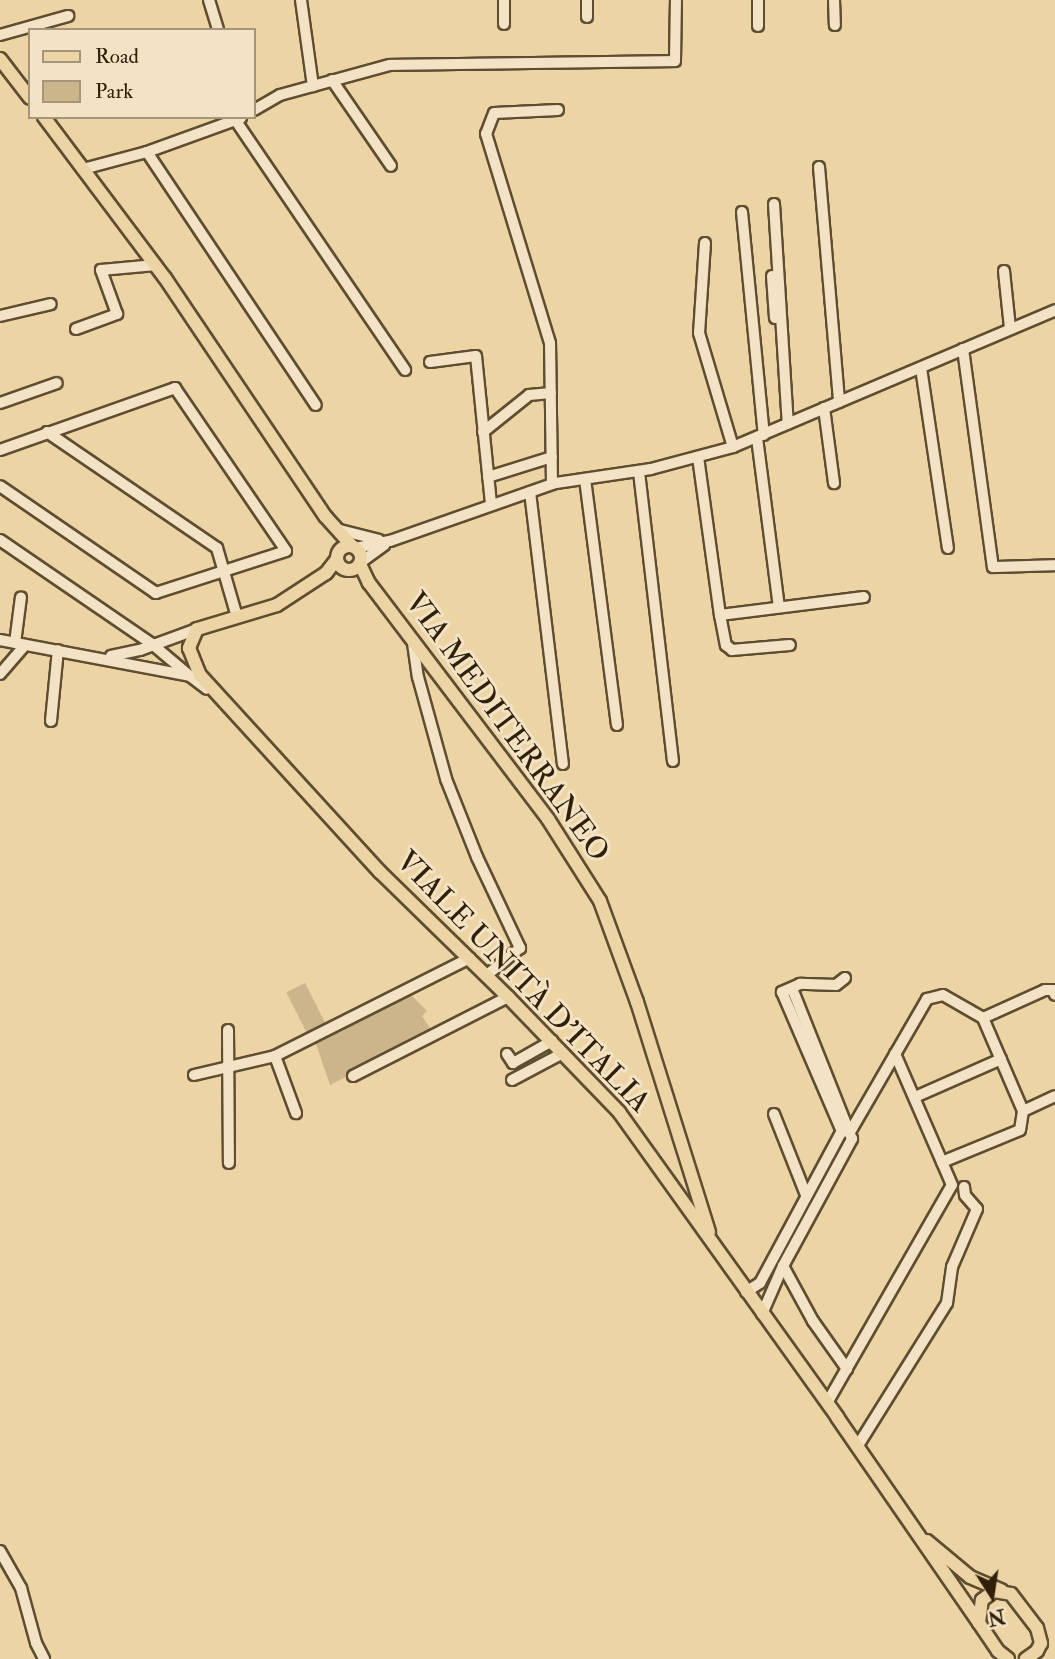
<!DOCTYPE html>
<meta charset="utf-8">
<style>
body{margin:0}
#map{position:relative;width:1055px;height:1659px;overflow:hidden;background:#ecd4a5;font-family:"IM FELL Double Pica",serif}
div>[style]{position:absolute}
.green>*{inset:0;background:#ccb58b;transform-origin:0 0}
.roads{filter:drop-shadow(2px 0 #5f4d31) drop-shadow(-2px 0 #5f4d31) drop-shadow(0 2px #5f4d31) drop-shadow(0 -2px #5f4d31)}
.minor>*{height:10px;margin:-5px;padding:0 5px;transform-origin:5px;border-radius:5px;background:#f3e3c4}
.major>*{height:12px;margin:-6px;padding:0 6px;transform-origin:6px;border-radius:6px;background:#ecd4a5}
.major>.ring{margin:-6px;padding:0;box-sizing:content-box;background:none;border:12px solid #ecd4a5;border-radius:50%}
span{translate:-50% -50%;white-space:nowrap;text-align:center;line-height:1.15;-webkit-text-stroke:6px #f3e3c4;paint-order:stroke}
.street-label{font-size:30px;color:#30200a}
.legend{position:absolute;left:28px;top:28px;width:228px;height:91px;box-sizing:border-box;background:#f3e3c4;border:2px solid #a5957a;margin:0;padding:9px 12px;list-style:none;font-size:21px;color:#30200a}
.legend li{display:flex;align-items:center;gap:14px;height:35px}
.legend b{width:35px;border:2px solid #a5957a}
.north{position:absolute;left:957px;top:1561px;width:70px;height:70px;-webkit-text-stroke:5px #f3e3c4;paint-order:stroke;rotate:168deg;font-size:19px;font-weight:700;line-height:28px;text-align:center;color:#30200a}
.north::after{content:'';display:block;margin:auto;width:24px;height:32px;background:#30200a;clip-path:polygon(50% 0,100% 100%,50% 72%,0 100%)}
</style>
<div id="map">
<div class="green">
<div style="left:305px;top:983px;width:48px;height:21px;rotate:63deg"></div>
<div style="clip-path:polygon(409px 993px,427px 1011px,422px 1016px,433px 1033px,330px 1085px,315px 1041px)"></div>
</div>
<div class="roads">
<div class="minor">
<div style="left:209px;top:0;width:31px;rotate:73deg"></div>
<div style="left:301px;top:0;width:87px;rotate:82.1deg"></div>
<div style="left:587px;top:0;width:17px;rotate:90deg"></div>
<div style="left:758px;top:0;width:26px;rotate:90deg"></div>
<div style="left:834px;top:0;width:25px;rotate:88deg"></div>
<div style="left:504px;top:24px;width:24px;rotate:-90deg"></div>
<div style="left:0;top:35px;width:71px;rotate:-15.6deg"></div>
<div style="left:332px;top:80px;width:104px;rotate:55.5deg"></div>
<div style="left:254px;top:110px;width:30px;rotate:-30deg"></div>
<div style="left:280px;top:95px;width:114px;rotate:-15.3deg"></div>
<div style="left:390px;top:65px;width:285px;rotate:-0.8deg"></div>
<div style="left:675px;top:61px;width:61px;rotate:-89.1deg"></div>
<div style="left:236px;top:121px;width:301px;rotate:55.8deg"></div>
<div style="left:147px;top:152px;width:304px;rotate:56.3deg"></div>
<div style="left:819px;top:167px;width:236px;rotate:85.1deg"></div>
<div style="left:83px;top:169px;width:66px;rotate:-14.9deg"></div>
<div style="left:147px;top:152px;width:100px;rotate:-19.9deg"></div>
<div style="left:774px;top:204px;width:220px;rotate:86.4deg"></div>
<div style="left:742px;top:212px;width:224px;rotate:84.4deg"></div>
<div style="left:705px;top:243px;width:90px;rotate:93.8deg"></div>
<div style="left:699px;top:333px;width:119px;rotate:73.4deg"></div>
<div style="left:1004px;top:271px;width:57px;rotate:84deg"></div>
<div style="left:772px;top:276px;width:42px;rotate:85.9deg"></div>
<div style="left:0;top:316px;width:52px;rotate:-13.2deg"></div>
<div style="left:76px;top:329px;width:44px;rotate:-20.1deg"></div>
<div style="left:117px;top:314px;width:47px;rotate:-110deg"></div>
<div style="left:101px;top:270px;width:55px;rotate:-5.2deg"></div>
<div style="left:963px;top:349px;width:220px;rotate:82.2deg"></div>
<div style="left:993px;top:567px;width:62px;rotate:-1.8deg"></div>
<div style="left:430px;top:362px;width:46px;rotate:-7.4deg"></div>
<div style="left:476px;top:356px;width:149px;rotate:84.2deg"></div>
<div style="left:921px;top:368px;width:182px;rotate:81.5deg"></div>
<div style="left:0;top:403px;width:60px;rotate:-19.3deg"></div>
<div style="left:824px;top:408px;width:76px;rotate:82.4deg"></div>
<div style="left:47px;top:432px;width:206px;rotate:34.3deg"></div>
<div style="left:217px;top:548px;width:72px;rotate:73.8deg"></div>
<div style="left:483px;top:432px;width:59px;rotate:-38.8deg"></div>
<div style="left:529px;top:395px;width:22px;rotate:-5deg"></div>
<div style="left:757px;top:438px;width:170px;rotate:82.6deg"></div>
<div style="left:0;top:450px;width:186px;rotate:-19.5deg"></div>
<div style="left:175px;top:388px;width:197px;rotate:55.7deg"></div>
<div style="left:286px;top:551px;width:137px;rotate:162.1deg"></div>
<div style="left:156px;top:593px;width:189px;rotate:-145.6deg"></div>
<div style="left:698px;top:457px;width:160px;rotate:82.1deg"></div>
<div style="left:720px;top:615px;width:145px;rotate:-7.1deg"></div>
<div style="left:639px;top:472px;width:291px;rotate:83.3deg"></div>
<div style="left:488px;top:477px;width:67px;rotate:-17.4deg"></div>
<div style="left:585px;top:479px;width:248px;rotate:82.6deg"></div>
<div style="left:552px;top:484px;width:141px;rotate:-90.8deg"></div>
<div style="left:550px;top:343px;width:219px;rotate:-107deg"></div>
<div style="left:486px;top:134px;width:22px;rotate:-69deg"></div>
<div style="left:494px;top:113px;width:64px;rotate:-2.7deg"></div>
<div style="left:530px;top:492px;width:274px;rotate:83.1deg"></div>
<div style="left:340px;top:530px;width:40px;rotate:14.4deg"></div>
<div style="left:0;top:540px;width:184px;rotate:34.4deg"></div>
<div style="left:152px;top:644px;width:50px;rotate:40.1deg"></div>
<div style="left:356px;top:548px;width:35px;rotate:-12deg"></div>
<div style="left:390px;top:541px;width:176px;rotate:-19.3deg"></div>
<div style="left:556px;top:483px;width:96px;rotate:-8.4deg"></div>
<div style="left:651px;top:469px;width:85px;rotate:-15deg"></div>
<div style="left:733px;top:447px;width:350px;rotate:-23deg"></div>
<div style="left:361px;top:562px;width:29px;rotate:-36deg"></div>
<div style="left:720px;top:615px;width:31px;rotate:79deg"></div>
<div style="left:726px;top:645px;width:8px;rotate:40deg"></div>
<div style="left:732px;top:650px;width:58px;rotate:-4.9deg"></div>
<div style="left:0;top:640px;width:193px;rotate:10.7deg"></div>
<div style="left:190px;top:676px;width:21px;rotate:37deg"></div>
<div style="left:15px;top:643px;width:46px;rotate:-82.6deg"></div>
<div style="left:413px;top:643px;width:34px;rotate:82deg"></div>
<div style="left:418px;top:677px;width:106px;rotate:74.6deg"></div>
<div style="left:446px;top:779px;width:84px;rotate:68.3deg"></div>
<div style="left:477px;top:857px;width:101px;rotate:64.7deg"></div>
<div style="left:520px;top:948px;width:43px;rotate:140.7deg"></div>
<div style="left:111px;top:656px;width:30px;rotate:-12deg"></div>
<div style="left:140px;top:650px;width:61px;rotate:-20.2deg"></div>
<div style="left:0;top:674px;width:38px;rotate:-49deg"></div>
<div style="left:51px;top:721px;width:71px;rotate:-84.4deg"></div>
<div style="left:845px;top:978px;width:11px;rotate:142deg"></div>
<div style="left:836px;top:985px;width:36px;rotate:-178deg"></div>
<div style="left:800px;top:984px;width:20px;rotate:156deg"></div>
<div style="left:782px;top:992px;width:151px;rotate:66.7deg"></div>
<div style="left:842px;top:1131px;width:8px;rotate:7deg"></div>
<div style="left:983px;top:1018px;width:68px;rotate:-24.3deg"></div>
<div style="left:1045px;top:990px;width:8px"></div>
<div style="left:1053px;top:990px;width:5px;rotate:68deg"></div>
<div style="left:228px;top:1030px;width:133px;rotate:89.6deg"></div>
<div style="left:507px;top:1054px;width:11px;rotate:56deg"></div>
<div style="left:513px;top:1063px;width:45px;rotate:-29.4deg"></div>
<div style="left:275px;top:1056px;width:61px;rotate:69.8deg"></div>
<div style="left:194px;top:1075px;width:83px;rotate:-13.2deg"></div>
<div style="left:275px;top:1056px;width:218px;rotate:-26.7deg"></div>
<div style="left:353px;top:1076px;width:174px;rotate:-27deg"></div>
<div style="left:512px;top:1080px;width:58px;rotate:-27.9deg"></div>
<div style="left:915px;top:1097px;width:94px;rotate:-23.8deg"></div>
<div style="left:774px;top:1114px;width:87px;rotate:68.4deg"></div>
<div style="left:850px;top:1132px;width:154px;rotate:-59.9deg"></div>
<div style="left:927px;top:999px;width:16px;rotate:-14deg"></div>
<div style="left:943px;top:995px;width:46px;rotate:29.9deg"></div>
<div style="left:983px;top:1018px;width:101px;rotate:66.7deg"></div>
<div style="left:1023px;top:1111px;width:35px;rotate:-25deg"></div>
<div style="left:942px;top:1162px;width:84px;rotate:-22.3deg"></div>
<div style="left:1020px;top:1130px;width:19px;rotate:-81deg"></div>
<div style="left:783px;top:1266px;width:63px;rotate:61.4deg"></div>
<div style="left:813px;top:1321px;width:59px;rotate:54.7deg"></div>
<div style="left:746px;top:1292px;width:17px;rotate:-33deg"></div>
<div style="left:760px;top:1283px;width:173px;rotate:-61.7deg"></div>
<div style="left:762px;top:1314px;width:52px;rotate:-66.4deg"></div>
<div style="left:783px;top:1266px;width:145px;rotate:-61.5deg"></div>
<div style="left:852px;top:1139px;width:162px;rotate:-111.7deg"></div>
<div style="left:827px;top:1403px;width:251px;rotate:-60.2deg"></div>
<div style="left:952px;top:1185px;width:143px;rotate:-113.5deg"></div>
<div style="left:857px;top:1447px;width:170px;rotate:-58deg"></div>
<div style="left:947px;top:1303px;width:36px;rotate:-82deg"></div>
<div style="left:952px;top:1267px;width:63px;rotate:-66.7deg"></div>
<div style="left:977px;top:1209px;width:18px;rotate:-131deg"></div>
<div style="left:965px;top:1195px;width:8px;rotate:-97deg"></div>
<div style="left:0;top:1551px;width:43px;rotate:60.4deg"></div>
<div style="left:21px;top:1588px;width:57px;rotate:74.7deg"></div>
<div style="left:36px;top:1643px;width:18px;rotate:63deg"></div>
</div>
<div class="major">
<div style="left:0;top:59px;width:49px;rotate:52.4deg"></div>
<div style="left:44px;top:117px;width:201px;rotate:53.1deg"></div>
<div style="left:165px;top:278px;width:287px;rotate:56.1deg"></div>
<div style="left:325px;top:516px;width:40px;rotate:48deg"></div>
<div class="ring" style="left:337px;top:546px;width:12px;height:12px"></div>
<div style="left:337px;top:559px;width:18px;rotate:128deg"></div>
<div style="left:326px;top:573px;width:59px;rotate:146.9deg"></div>
<div style="left:277px;top:605px;width:84px;rotate:163.3deg"></div>
<div style="left:197px;top:629px;width:21px;rotate:113deg"></div>
<div style="left:189px;top:648px;width:29px;rotate:68deg"></div>
<div style="left:200px;top:675px;width:267px;rotate:47.6deg"></div>
<div style="left:380px;top:872px;width:179px;rotate:44.3deg"></div>
<div style="left:508px;top:997px;width:160px;rotate:46deg"></div>
<div style="left:619px;top:1112px;width:375px;rotate:54.4deg"></div>
<div style="left:837px;top:1417px;width:250px;rotate:55.4deg"></div>
<div style="left:360px;top:564px;width:21px;rotate:65deg"></div>
<div style="left:369px;top:583px;width:296px;rotate:52.8deg"></div>
<div style="left:548px;top:819px;width:97px;rotate:57.6deg"></div>
<div style="left:600px;top:901px;width:108px;rotate:69.9deg"></div>
<div style="left:637px;top:1002px;width:241px;rotate:72.6deg"></div>
<div style="left:927px;top:1541px;width:56px;rotate:39.9deg"></div>
<div style="left:970px;top:1577px;width:34px;rotate:23deg"></div>
<div style="left:1008px;top:1659px;width:13px;rotate:-141deg"></div>
<div style="left:998px;top:1651px;width:34px;rotate:-124deg"></div>
<div style="left:979px;top:1623px;width:23px;rotate:-83deg"></div>
<div style="left:982px;top:1600px;width:15px;rotate:-37deg"></div>
<div style="left:994px;top:1591px;width:17px;rotate:10deg"></div>
<div style="left:1011px;top:1594px;width:43px;rotate:52.6deg"></div>
<div style="left:1037px;top:1628px;width:16px;rotate:75deg"></div>
<div style="left:1041px;top:1643px;width:9px;rotate:117deg"></div>
<div style="left:1037px;top:1651px;width:14px;rotate:144deg"></div>
</div>
</div>
<div class="street-label">
<span style="left:507px;top:727px;rotate:54deg">VIA MEDITERRANEO</span>
<span style="left:523px;top:982px;rotate:46deg">VIALE UNITÀ D'ITALIA</span>
</div>
<ul class="legend">
<li><b style="height:9px;background:#ecd4a5"></b>Road</li>
<li><b style="height:19px;background:#ccb58b"></b>Park</li>
</ul>
<div class="north">N</div>
</div>
